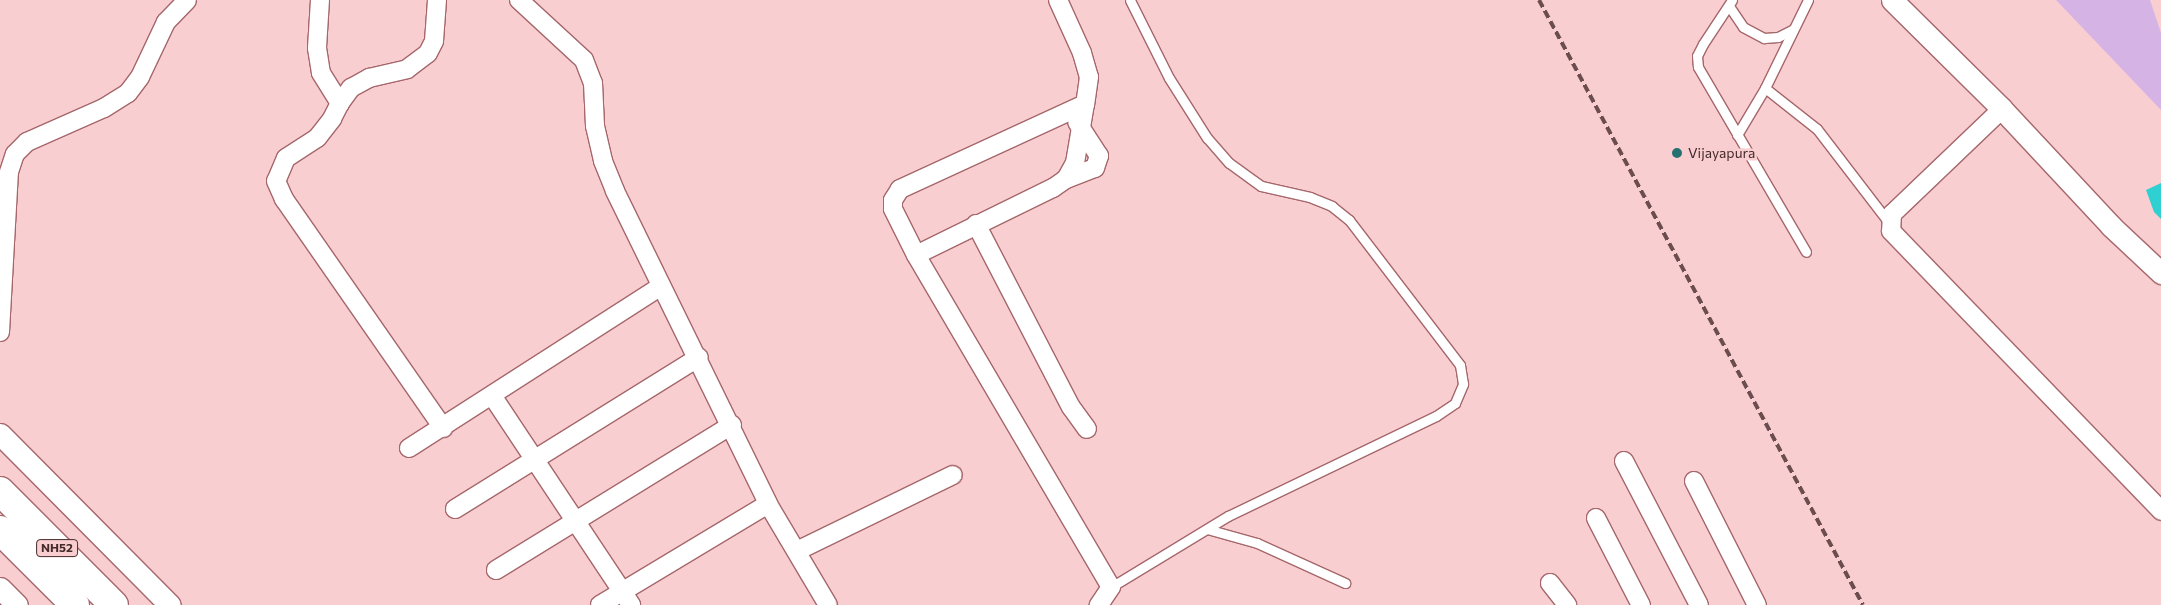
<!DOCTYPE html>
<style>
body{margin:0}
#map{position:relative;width:2161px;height:605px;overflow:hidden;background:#f9ced0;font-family:Commissioner,sans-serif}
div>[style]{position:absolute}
.green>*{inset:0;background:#d6b3e5}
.water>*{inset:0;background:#2fd0d1}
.roads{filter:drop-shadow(1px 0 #a5676b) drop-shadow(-1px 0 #a5676b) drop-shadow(0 1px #a5676b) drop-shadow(0 -1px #a5676b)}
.service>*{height:9px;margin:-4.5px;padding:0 4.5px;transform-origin:4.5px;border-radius:4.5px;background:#fff}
.minor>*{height:18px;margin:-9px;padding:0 9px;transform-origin:9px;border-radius:9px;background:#fff}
.tertiary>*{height:21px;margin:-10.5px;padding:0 10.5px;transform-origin:10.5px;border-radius:10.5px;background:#fff}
.trunk>*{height:28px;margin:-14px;padding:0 14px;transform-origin:14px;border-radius:14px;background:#fff}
.rail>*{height:4px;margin-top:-2px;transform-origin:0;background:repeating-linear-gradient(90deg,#6c4d4f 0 8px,transparent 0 12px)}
.dots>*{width:14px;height:14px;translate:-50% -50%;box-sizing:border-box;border:2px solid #f9ced0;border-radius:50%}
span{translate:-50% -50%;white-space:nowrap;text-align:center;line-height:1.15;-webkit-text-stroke:5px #f9ced0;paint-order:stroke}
.shield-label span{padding:1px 4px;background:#f9ced0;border:1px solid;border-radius:4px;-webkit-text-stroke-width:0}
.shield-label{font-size:12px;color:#452a2c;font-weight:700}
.poi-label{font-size:14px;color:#452a2c}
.left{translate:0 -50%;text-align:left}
</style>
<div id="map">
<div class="green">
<div style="clip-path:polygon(2056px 0,2150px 0,2161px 33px,2161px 110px)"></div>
</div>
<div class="water">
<div style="clip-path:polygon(2161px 183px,2161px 219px,2154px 212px,2146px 190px)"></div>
</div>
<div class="roads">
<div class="service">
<div style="left:1732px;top:0;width:53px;rotate:123.4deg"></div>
<div style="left:1703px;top:44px;width:13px;rotate:117deg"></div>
<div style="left:1697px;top:56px;width:11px;rotate:85deg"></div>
<div style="left:1698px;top:67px;width:214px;rotate:59.7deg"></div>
<div style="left:1729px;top:6px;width:25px;rotate:56deg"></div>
<div style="left:1743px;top:27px;width:24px;rotate:28deg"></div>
<div style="left:1764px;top:38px;width:14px;rotate:-4deg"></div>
<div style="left:1778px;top:37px;width:16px;rotate:-27deg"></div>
<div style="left:1765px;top:88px;width:66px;rotate:38.3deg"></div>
<div style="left:1817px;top:129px;width:118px;rotate:52.5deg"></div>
<div style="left:1737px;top:135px;width:55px;rotate:-59.2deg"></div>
<div style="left:1765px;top:88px;width:98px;rotate:-64deg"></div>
<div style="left:1207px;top:529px;width:52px;rotate:15.6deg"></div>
<div style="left:1257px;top:543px;width:97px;rotate:24.4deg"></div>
<div style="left:1111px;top:587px;width:137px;rotate:-31.3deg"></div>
<div style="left:1228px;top:516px;width:231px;rotate:-25.7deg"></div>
<div style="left:1436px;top:416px;width:23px;rotate:-34deg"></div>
<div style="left:1455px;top:403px;width:21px;rotate:-67deg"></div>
<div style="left:1463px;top:384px;width:19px;rotate:-99deg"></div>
<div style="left:1460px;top:365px;width:183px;rotate:-127.4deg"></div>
<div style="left:1349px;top:220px;width:22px;rotate:-141deg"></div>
<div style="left:1332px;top:206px;width:24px;rotate:-158deg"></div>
<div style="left:1310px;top:197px;width:50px;rotate:-167.3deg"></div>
<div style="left:1261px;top:186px;width:39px;rotate:-144deg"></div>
<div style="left:1229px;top:163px;width:33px;rotate:-131deg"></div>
<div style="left:1207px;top:138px;width:71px;rotate:-122.3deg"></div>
<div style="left:1169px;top:78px;width:87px;rotate:-116.6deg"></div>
</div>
<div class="minor">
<div style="left:320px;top:0;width:48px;rotate:93.6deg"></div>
<div style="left:317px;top:48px;width:25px;rotate:81deg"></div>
<div style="left:321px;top:73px;width:36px;rotate:58deg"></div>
<div style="left:340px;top:103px;width:18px;rotate:117deg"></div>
<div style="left:332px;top:119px;width:24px;rotate:128deg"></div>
<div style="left:317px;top:138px;width:37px;rotate:147deg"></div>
<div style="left:286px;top:158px;width:25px;rotate:113deg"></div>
<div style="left:276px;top:181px;width:20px;rotate:66deg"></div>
<div style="left:284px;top:199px;width:279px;rotate:55.2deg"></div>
<div style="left:519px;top:0;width:88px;rotate:42.7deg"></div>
<div style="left:584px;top:60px;width:25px;rotate:69deg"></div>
<div style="left:593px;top:83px;width:43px;rotate:87.3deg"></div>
<div style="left:595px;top:126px;width:36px;rotate:77deg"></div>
<div style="left:603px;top:161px;width:32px;rotate:68deg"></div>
<div style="left:615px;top:191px;width:348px;rotate:63.9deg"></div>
<div style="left:768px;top:504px;width:117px;rotate:59.3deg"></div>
<div style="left:1058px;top:0;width:58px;rotate:65.6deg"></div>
<div style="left:1082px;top:53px;width:25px;rotate:74deg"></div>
<div style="left:1089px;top:77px;width:27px;rotate:98deg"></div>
<div style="left:1085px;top:104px;width:204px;rotate:155.3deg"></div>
<div style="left:900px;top:189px;width:13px;rotate:122deg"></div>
<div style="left:893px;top:200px;width:9px;rotate:90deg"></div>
<div style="left:893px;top:209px;width:51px;rotate:63.4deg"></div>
<div style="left:916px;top:255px;width:385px;rotate:59.6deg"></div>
<div style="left:1111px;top:587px;width:22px;rotate:124deg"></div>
<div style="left:340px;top:103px;width:19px;rotate:-54deg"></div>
<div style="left:351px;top:88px;width:21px;rotate:-29deg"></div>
<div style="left:369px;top:78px;width:39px;rotate:-13deg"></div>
<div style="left:407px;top:69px;width:26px;rotate:-37deg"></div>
<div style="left:428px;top:53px;width:13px;rotate:-63deg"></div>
<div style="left:434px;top:41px;width:41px;rotate:-85.8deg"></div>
<div style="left:2002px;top:109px;width:152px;rotate:136.3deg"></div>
<div style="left:1892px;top:214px;width:17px;rotate:93deg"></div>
<div style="left:1891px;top:231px;width:389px;rotate:46deg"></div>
<div style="left:1066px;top:179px;width:31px;rotate:-21deg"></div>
<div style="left:1095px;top:168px;width:13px;rotate:-72deg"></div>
<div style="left:1099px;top:156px;width:40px;rotate:-122.9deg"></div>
<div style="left:976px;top:224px;width:206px;rotate:62.6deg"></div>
<div style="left:1071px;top:407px;width:27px;rotate:54deg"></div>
<div style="left:916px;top:255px;width:153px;rotate:-26.1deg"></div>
<div style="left:1053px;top:188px;width:16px;rotate:-35deg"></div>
<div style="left:1066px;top:179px;width:18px;rotate:-61deg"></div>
<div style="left:1075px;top:163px;width:60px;rotate:-80.4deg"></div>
<div style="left:0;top:332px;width:160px;rotate:-86.8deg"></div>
<div style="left:9px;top:172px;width:19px;rotate:-72deg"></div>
<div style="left:15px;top:154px;width:17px;rotate:-45deg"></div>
<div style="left:27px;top:142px;width:84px;rotate:-23.8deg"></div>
<div style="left:104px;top:108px;width:28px;rotate:-32deg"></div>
<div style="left:128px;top:93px;width:20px;rotate:-53deg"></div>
<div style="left:140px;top:77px;width:61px;rotate:-64.7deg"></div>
<div style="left:166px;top:22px;width:30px;rotate:-46deg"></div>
<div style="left:493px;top:397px;width:250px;rotate:56.4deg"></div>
<div style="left:409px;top:448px;width:298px;rotate:-32.7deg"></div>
<div style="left:1624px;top:461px;width:162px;rotate:62.5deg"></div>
<div style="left:1694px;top:481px;width:139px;rotate:63.1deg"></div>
<div style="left:455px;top:509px;width:287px;rotate:-31.9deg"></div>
<div style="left:1596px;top:518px;width:98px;rotate:62.7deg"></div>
<div style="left:799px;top:550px;width:171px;rotate:-26deg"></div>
<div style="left:496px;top:570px;width:277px;rotate:-31.6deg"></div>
<div style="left:1550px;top:583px;width:28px;rotate:52deg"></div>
<div style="left:600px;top:605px;width:196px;rotate:-31deg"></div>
</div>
<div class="tertiary">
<div style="left:1892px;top:0;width:155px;rotate:44.7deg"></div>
<div style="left:2002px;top:109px;width:160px;rotate:47deg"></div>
<div style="left:2111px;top:226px;width:69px;rotate:43.2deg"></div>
<div style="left:0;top:434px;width:241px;rotate:45.2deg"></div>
<div style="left:0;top:588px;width:24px;rotate:45deg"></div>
</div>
<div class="trunk">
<div style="left:0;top:491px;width:161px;rotate:45deg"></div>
<div style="left:0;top:530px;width:106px;rotate:45deg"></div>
</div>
</div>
<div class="rail">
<div style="left:1539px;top:0;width:686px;rotate:61.83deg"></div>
</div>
<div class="dots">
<div style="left:1677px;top:153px;background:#257071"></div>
</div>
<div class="shield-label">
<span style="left:57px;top:548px">NH52</span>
</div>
<div class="poi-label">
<span class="left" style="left:1688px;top:153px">Vijayapura</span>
</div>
</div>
